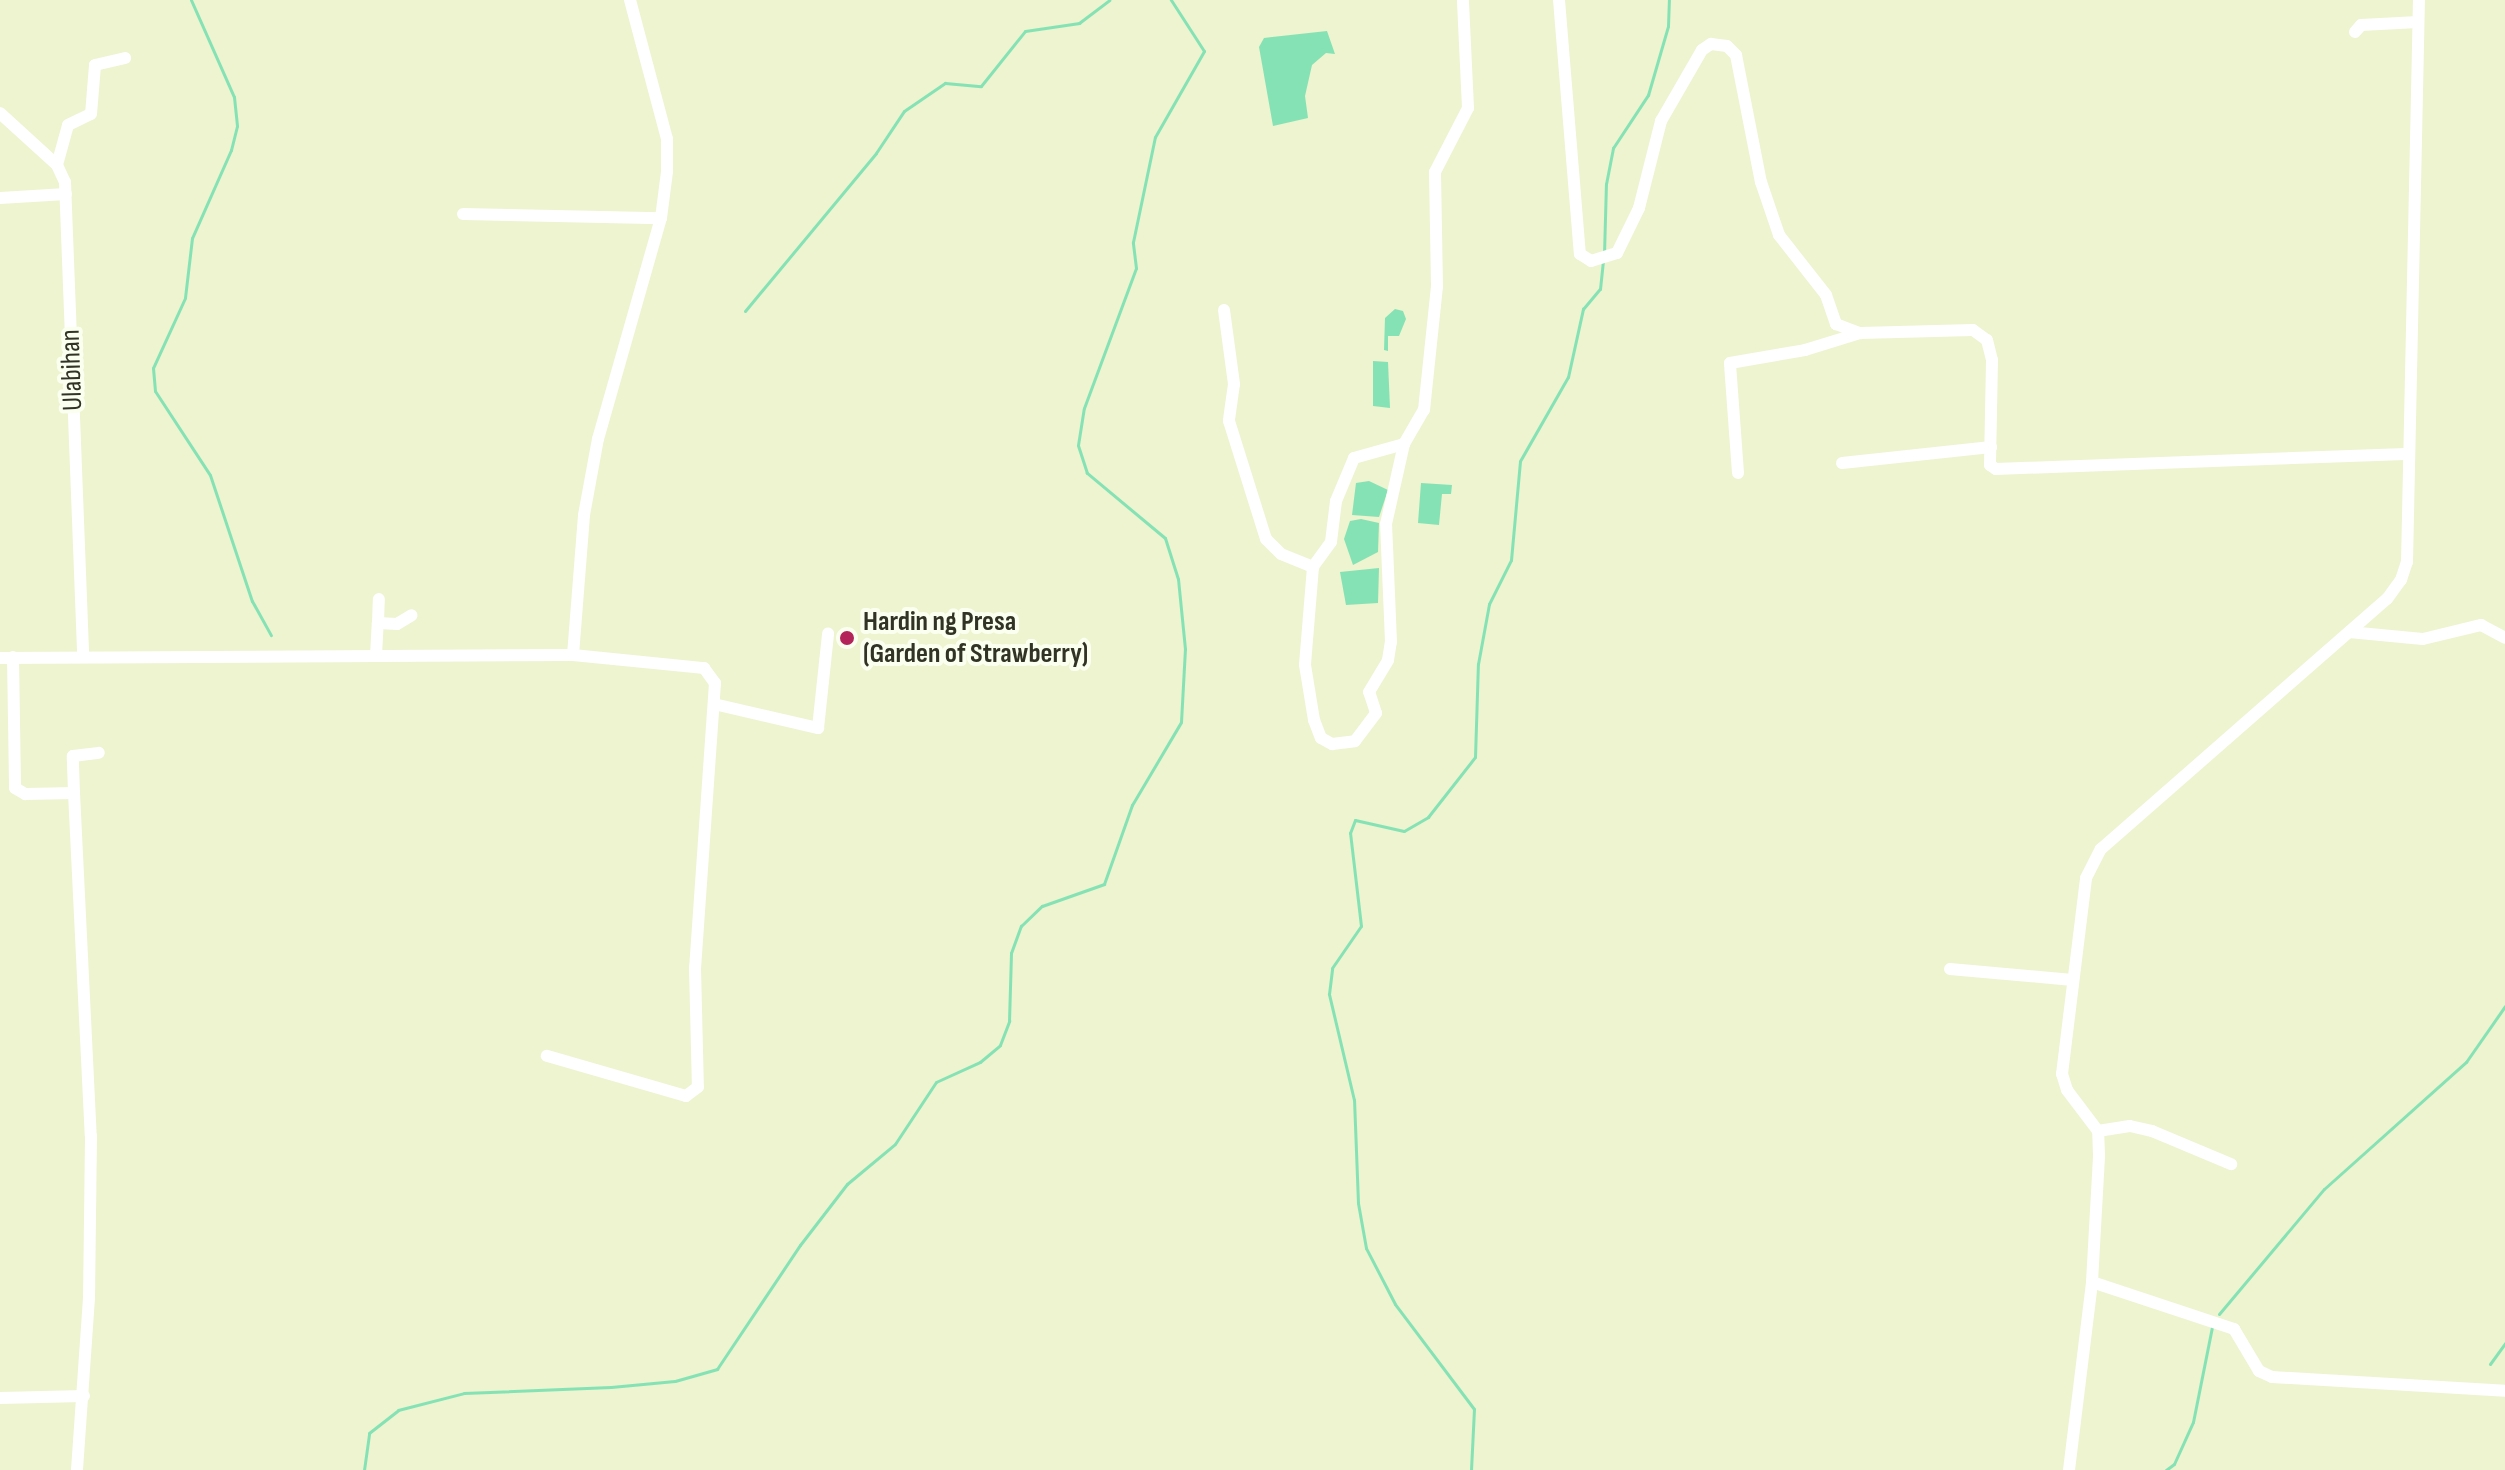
<!DOCTYPE html>
<style>
body{margin:0}
#map{position:relative;width:2505px;height:1470px;overflow:hidden;background:#edf4cf;font-family:"Sofia Sans Condensed",sans-serif}
div>[style]{position:absolute}
.water>*{inset:0;background:#85e2b5}
.stream>*{height:3px;margin:-1.5px;padding:0 1.5px;transform-origin:1.5px;border-radius:1.5px;background:#85e2b5}
.minor>*{height:12px;margin:-6px;padding:0 6px;transform-origin:6px;border-radius:6px;background:#fff}
.dots>*{width:22px;height:22px;translate:-50% -50%;box-sizing:border-box;border:4px solid #fbfff0;border-radius:50%}
span{translate:-50% -50%;white-space:nowrap;text-align:center;line-height:1.15;-webkit-text-stroke:8px #fbfff0;paint-order:stroke}
.street-label{font-size:28px;color:#313425}
.poi-label{font-size:28px;color:#313425;font-weight:700}
.left{translate:0 -50%;text-align:left}
</style>
<div id="map">
<div class="water">
<div style="clip-path:polygon(1327px 31px,1335px 54px,1326px 53px,1312px 65px,1305px 96px,1308px 118px,1273px 126px,1259px 47px,1264px 38px)"></div>
<div style="clip-path:polygon(1395px 309px,1403px 311px,1406px 319px,1399px 336px,1388px 336px,1388px 351px,1384px 350px,1385px 318px)"></div>
<div style="clip-path:polygon(1373px 361px,1388px 362px,1390px 408px,1373px 406px)"></div>
<div style="clip-path:polygon(1369px 481px,1388px 490px,1379px 517px,1352px 515px,1356px 483px)"></div>
<div style="clip-path:polygon(1421px 483px,1452px 485px,1451px 494px,1442px 494px,1439px 525px,1418px 523px)"></div>
<div style="clip-path:polygon(1361px 519px,1379px 523px,1378px 552px,1353px 565px,1344px 539px,1350px 521px)"></div>
<div style="clip-path:polygon(1379px 568px,1378px 603px,1346px 605px,1340px 572px)"></div>
</div>
<div class="stream">
<div style="left:191px;top:0;width:106px;rotate:66.1deg"></div>
<div style="left:234px;top:97px;width:29px;rotate:84deg"></div>
<div style="left:237px;top:126px;width:25px;rotate:104deg"></div>
<div style="left:231px;top:150px;width:96px;rotate:113.9deg"></div>
<div style="left:192px;top:238px;width:60px;rotate:96.7deg"></div>
<div style="left:185px;top:298px;width:77px;rotate:114.6deg"></div>
<div style="left:153px;top:368px;width:23px;rotate:85deg"></div>
<div style="left:155px;top:391px;width:100px;rotate:56.8deg"></div>
<div style="left:210px;top:475px;width:133px;rotate:71.6deg"></div>
<div style="left:252px;top:601px;width:39px;rotate:61deg"></div>
<div style="left:1604px;top:254px;width:70px;rotate:-88.4deg"></div>
<div style="left:1606px;top:184px;width:37px;rotate:-79deg"></div>
<div style="left:1613px;top:148px;width:64px;rotate:-56.6deg"></div>
<div style="left:1648px;top:95px;width:72px;rotate:-73.8deg"></div>
<div style="left:1668px;top:26px;width:26px;rotate:-88deg"></div>
<div style="left:745px;top:311px;width:205px;rotate:-50.3deg"></div>
<div style="left:876px;top:153px;width:50px;rotate:-56.3deg"></div>
<div style="left:904px;top:111px;width:50px;rotate:-34.3deg"></div>
<div style="left:945px;top:83px;width:36px;rotate:5deg"></div>
<div style="left:981px;top:86px;width:70px;rotate:-51.3deg"></div>
<div style="left:1025px;top:31px;width:55px;rotate:-8.4deg"></div>
<div style="left:1079px;top:23px;width:38px;rotate:-37deg"></div>
<div style="left:2219px;top:1314px;width:163px;rotate:-50deg"></div>
<div style="left:2324px;top:1189px;width:191px;rotate:-41.8deg"></div>
<div style="left:2466px;top:1062px;width:68px;rotate:-55.1deg"></div>
<div style="left:2490px;top:1364px;width:26px;rotate:-54deg"></div>
<div style="left:364px;top:1470px;width:37px;rotate:-82deg"></div>
<div style="left:369px;top:1433px;width:37px;rotate:-38deg"></div>
<div style="left:398px;top:1410px;width:68px;rotate:-14.4deg"></div>
<div style="left:464px;top:1393px;width:147px;rotate:-2.3deg"></div>
<div style="left:611px;top:1387px;width:64px;rotate:-5.4deg"></div>
<div style="left:675px;top:1381px;width:44px;rotate:-15.9deg"></div>
<div style="left:717px;top:1369px;width:149px;rotate:-56.2deg"></div>
<div style="left:800px;top:1245px;width:77px;rotate:-52.4deg"></div>
<div style="left:847px;top:1184px;width:62px;rotate:-39.8deg"></div>
<div style="left:895px;top:1144px;width:74px;rotate:-56.5deg"></div>
<div style="left:936px;top:1082px;width:48px;rotate:-24.4deg"></div>
<div style="left:980px;top:1062px;width:26px;rotate:-40deg"></div>
<div style="left:1000px;top:1045px;width:26px;rotate:-69deg"></div>
<div style="left:1009px;top:1021px;width:68px;rotate:-88.3deg"></div>
<div style="left:1011px;top:953px;width:29px;rotate:-70deg"></div>
<div style="left:1021px;top:926px;width:29px;rotate:-44deg"></div>
<div style="left:1042px;top:906px;width:66px;rotate:-19.5deg"></div>
<div style="left:1104px;top:884px;width:84px;rotate:-70.5deg"></div>
<div style="left:1132px;top:805px;width:96px;rotate:-59.4deg"></div>
<div style="left:1181px;top:722px;width:73px;rotate:-86.9deg"></div>
<div style="left:1185px;top:649px;width:70px;rotate:-95.7deg"></div>
<div style="left:1178px;top:579px;width:43px;rotate:-107.6deg"></div>
<div style="left:1165px;top:538px;width:102px;rotate:-140.2deg"></div>
<div style="left:1087px;top:473px;width:29px;rotate:-108deg"></div>
<div style="left:1078px;top:445px;width:37px;rotate:-81deg"></div>
<div style="left:1084px;top:408px;width:149px;rotate:-69.6deg"></div>
<div style="left:1136px;top:268px;width:26px;rotate:-97deg"></div>
<div style="left:1133px;top:242px;width:107px;rotate:-78.2deg"></div>
<div style="left:1155px;top:137px;width:99px;rotate:-60.3deg"></div>
<div style="left:1204px;top:51px;width:61px;rotate:-122.9deg"></div>
<div style="left:1471px;top:1470px;width:61px;rotate:-87.2deg"></div>
<div style="left:1474px;top:1409px;width:131px;rotate:-127deg"></div>
<div style="left:1395px;top:1304px;width:63px;rotate:-117.4deg"></div>
<div style="left:1366px;top:1248px;width:46px;rotate:-100.1deg"></div>
<div style="left:1358px;top:1203px;width:103px;rotate:-92.2deg"></div>
<div style="left:1354px;top:1100px;width:109px;rotate:-103.3deg"></div>
<div style="left:1329px;top:994px;width:26px;rotate:-83deg"></div>
<div style="left:1332px;top:968px;width:51px;rotate:-55.4deg"></div>
<div style="left:1361px;top:926px;width:94px;rotate:-96.7deg"></div>
<div style="left:1350px;top:833px;width:14px;rotate:-69deg"></div>
<div style="left:1355px;top:820px;width:50px;rotate:12.7deg"></div>
<div style="left:1404px;top:831px;width:28px;rotate:-30deg"></div>
<div style="left:1428px;top:817px;width:76px;rotate:-51.9deg"></div>
<div style="left:1475px;top:757px;width:93px;rotate:-88.2deg"></div>
<div style="left:1478px;top:664px;width:61px;rotate:-79.6deg"></div>
<div style="left:1489px;top:604px;width:49px;rotate:-63.4deg"></div>
<div style="left:1511px;top:560px;width:99px;rotate:-84.8deg"></div>
<div style="left:1520px;top:461px;width:97px;rotate:-60.3deg"></div>
<div style="left:1568px;top:377px;width:70px;rotate:-77.6deg"></div>
<div style="left:1583px;top:309px;width:26px;rotate:-50deg"></div>
<div style="left:1600px;top:289px;width:27px;rotate:-84deg"></div>
<div style="left:2166px;top:1470px;width:10px;rotate:-37deg"></div>
<div style="left:2174px;top:1464px;width:46px;rotate:-65.7deg"></div>
<div style="left:2193px;top:1422px;width:97px;rotate:-78.7deg"></div>
</div>
<div class="minor">
<div style="left:1559px;top:0;width:255px;rotate:85.3deg"></div>
<div style="left:1580px;top:254px;width:13px;rotate:32deg"></div>
<div style="left:1591px;top:261px;width:27px;rotate:-17deg"></div>
<div style="left:1617px;top:253px;width:50px;rotate:-63.9deg"></div>
<div style="left:1639px;top:208px;width:90px;rotate:-75.8deg"></div>
<div style="left:1661px;top:121px;width:82px;rotate:-60deg"></div>
<div style="left:1702px;top:50px;width:11px;rotate:-34deg"></div>
<div style="left:1711px;top:44px;width:16px;rotate:7deg"></div>
<div style="left:1727px;top:46px;width:13px;rotate:45deg"></div>
<div style="left:1736px;top:55px;width:129px;rotate:78.9deg"></div>
<div style="left:1761px;top:182px;width:56px;rotate:71.2deg"></div>
<div style="left:1779px;top:235px;width:76px;rotate:51.9deg"></div>
<div style="left:1826px;top:295px;width:31px;rotate:71deg"></div>
<div style="left:1836px;top:324px;width:26px;rotate:21deg"></div>
<div style="left:1860px;top:333px;width:113px;rotate:-1.5deg"></div>
<div style="left:1973px;top:330px;width:17px;rotate:36deg"></div>
<div style="left:1987px;top:340px;width:21px;rotate:76deg"></div>
<div style="left:1992px;top:360px;width:105px;rotate:91.1deg"></div>
<div style="left:1990px;top:465px;width:7px;rotate:34deg"></div>
<div style="left:1996px;top:469px;width:410px;rotate:-2.1deg"></div>
<div style="left:2355px;top:32px;width:9px;rotate:-49deg"></div>
<div style="left:2361px;top:25px;width:57px;rotate:-3deg"></div>
<div style="left:0;top:113px;width:77px;rotate:42.4deg"></div>
<div style="left:57px;top:165px;width:19px;rotate:65deg"></div>
<div style="left:65px;top:182px;width:473px;rotate:87.8deg"></div>
<div style="left:57px;top:165px;width:41px;rotate:-74.6deg"></div>
<div style="left:68px;top:125px;width:25px;rotate:-26deg"></div>
<div style="left:91px;top:114px;width:49px;rotate:-85.3deg"></div>
<div style="left:95px;top:65px;width:31px;rotate:-13deg"></div>
<div style="left:0;top:198px;width:66px;rotate:-3.5deg"></div>
<div style="left:463px;top:214px;width:198px;rotate:1.2deg"></div>
<div style="left:1224px;top:310px;width:75px;rotate:82.3deg"></div>
<div style="left:1234px;top:384px;width:37px;rotate:98deg"></div>
<div style="left:1229px;top:421px;width:124px;rotate:72.6deg"></div>
<div style="left:1266px;top:539px;width:21px;rotate:45deg"></div>
<div style="left:1281px;top:554px;width:35px;rotate:22deg"></div>
<div style="left:1404px;top:444px;width:52px;rotate:164.4deg"></div>
<div style="left:1354px;top:458px;width:47px;rotate:112.7deg"></div>
<div style="left:1336px;top:501px;width:41px;rotate:97deg"></div>
<div style="left:1331px;top:542px;width:31px;rotate:126deg"></div>
<div style="left:1313px;top:567px;width:98px;rotate:94.7deg"></div>
<div style="left:1305px;top:665px;width:56px;rotate:80.7deg"></div>
<div style="left:1314px;top:720px;width:19px;rotate:69deg"></div>
<div style="left:1321px;top:738px;width:13px;rotate:29deg"></div>
<div style="left:1332px;top:744px;width:23px;rotate:-7deg"></div>
<div style="left:1355px;top:741px;width:35px;rotate:-53deg"></div>
<div style="left:1376px;top:713px;width:22px;rotate:-108deg"></div>
<div style="left:1369px;top:692px;width:37px;rotate:-59deg"></div>
<div style="left:1388px;top:660px;width:18px;rotate:-81deg"></div>
<div style="left:1391px;top:642px;width:118px;rotate:-92.4deg"></div>
<div style="left:1386px;top:524px;width:82px;rotate:-77.3deg"></div>
<div style="left:1404px;top:444px;width:39px;rotate:-60deg"></div>
<div style="left:1424px;top:410px;width:124px;rotate:-84deg"></div>
<div style="left:1437px;top:287px;width:115px;rotate:-91deg"></div>
<div style="left:1435px;top:172px;width:72px;rotate:-62.7deg"></div>
<div style="left:1468px;top:108px;width:108px;rotate:-92.7deg"></div>
<div style="left:1842px;top:463px;width:150px;rotate:-6.1deg"></div>
<div style="left:1738px;top:473px;width:110px;rotate:-94.2deg"></div>
<div style="left:1730px;top:363px;width:76px;rotate:-9.8deg"></div>
<div style="left:1805px;top:350px;width:54px;rotate:-17.1deg"></div>
<div style="left:378px;top:623px;width:24px;rotate:-88deg"></div>
<div style="left:2349px;top:632px;width:74px;rotate:5.4deg"></div>
<div style="left:2423px;top:639px;width:60px;rotate:-13.6deg"></div>
<div style="left:2481px;top:625px;width:27px;rotate:28deg"></div>
<div style="left:573px;top:655px;width:140px;rotate:-85.5deg"></div>
<div style="left:584px;top:515px;width:77px;rotate:-79.6deg"></div>
<div style="left:598px;top:439px;width:230px;rotate:-74.1deg"></div>
<div style="left:661px;top:218px;width:46px;rotate:-82.6deg"></div>
<div style="left:667px;top:172px;width:33px;rotate:-90deg"></div>
<div style="left:667px;top:139px;width:144px;rotate:-104.9deg"></div>
<div style="left:376px;top:656px;width:33px;rotate:-87deg"></div>
<div style="left:378px;top:623px;width:19px;rotate:3deg"></div>
<div style="left:397px;top:624px;width:17px;rotate:-31deg"></div>
<div style="left:13px;top:657px;width:131px;rotate:89.1deg"></div>
<div style="left:15px;top:788px;width:12px;rotate:31deg"></div>
<div style="left:25px;top:794px;width:49px;rotate:-1.2deg"></div>
<div style="left:74px;top:793px;width:343px;rotate:87.2deg"></div>
<div style="left:91px;top:1136px;width:162px;rotate:90.7deg"></div>
<div style="left:89px;top:1298px;width:172px;rotate:94deg"></div>
<div style="left:0;top:658px;width:573px;rotate:-0.3deg"></div>
<div style="left:573px;top:655px;width:132px;rotate:5.7deg"></div>
<div style="left:704px;top:668px;width:19px;rotate:54deg"></div>
<div style="left:715px;top:683px;width:286px;rotate:94deg"></div>
<div style="left:695px;top:968px;width:119px;rotate:88.6deg"></div>
<div style="left:698px;top:1087px;width:15px;rotate:143deg"></div>
<div style="left:686px;top:1096px;width:145px;rotate:-163.9deg"></div>
<div style="left:714px;top:704px;width:107px;rotate:13deg"></div>
<div style="left:818px;top:728px;width:95px;rotate:-83.9deg"></div>
<div style="left:74px;top:793px;width:37px;rotate:-92deg"></div>
<div style="left:73px;top:756px;width:26px;rotate:-7deg"></div>
<div style="left:1950px;top:969px;width:123px;rotate:5.1deg"></div>
<div style="left:2098px;top:1131px;width:32px;rotate:-9deg"></div>
<div style="left:2130px;top:1126px;width:23px;rotate:13deg"></div>
<div style="left:2152px;top:1131px;width:86px;rotate:22.7deg"></div>
<div style="left:2092px;top:1282px;width:150px;rotate:18.3deg"></div>
<div style="left:2234px;top:1329px;width:49px;rotate:59.2deg"></div>
<div style="left:2259px;top:1371px;width:14px;rotate:25deg"></div>
<div style="left:2272px;top:1377px;width:233px;rotate:3.4deg"></div>
<div style="left:0;top:1398px;width:84px;rotate:-1.4deg"></div>
<div style="left:2069px;top:1470px;width:189px;rotate:-83deg"></div>
<div style="left:2092px;top:1282px;width:127px;rotate:-86.8deg"></div>
<div style="left:2099px;top:1155px;width:24px;rotate:-92deg"></div>
<div style="left:2098px;top:1131px;width:51px;rotate:-127.1deg"></div>
<div style="left:2067px;top:1090px;width:17px;rotate:-107deg"></div>
<div style="left:2062px;top:1074px;width:197px;rotate:-83deg"></div>
<div style="left:2086px;top:878px;width:33px;rotate:-63deg"></div>
<div style="left:2101px;top:849px;width:380px;rotate:-41.2deg"></div>
<div style="left:2387px;top:599px;width:24px;rotate:-54deg"></div>
<div style="left:2401px;top:580px;width:19px;rotate:-72deg"></div>
<div style="left:2407px;top:562px;width:562px;rotate:-88.78deg"></div>
</div>
<div class="dots">
<div style="left:847px;top:638px;background:#b3255a"></div>
</div>
<div class="street-label">
<span style="left:72px;top:370px;rotate:-92deg">Ulabihan</span>
</div>
<div class="poi-label">
<span class="left" style="left:863px;top:638px">Hardin ng Presa<br>(Garden of Strawberry)</span>
</div>
</div>
